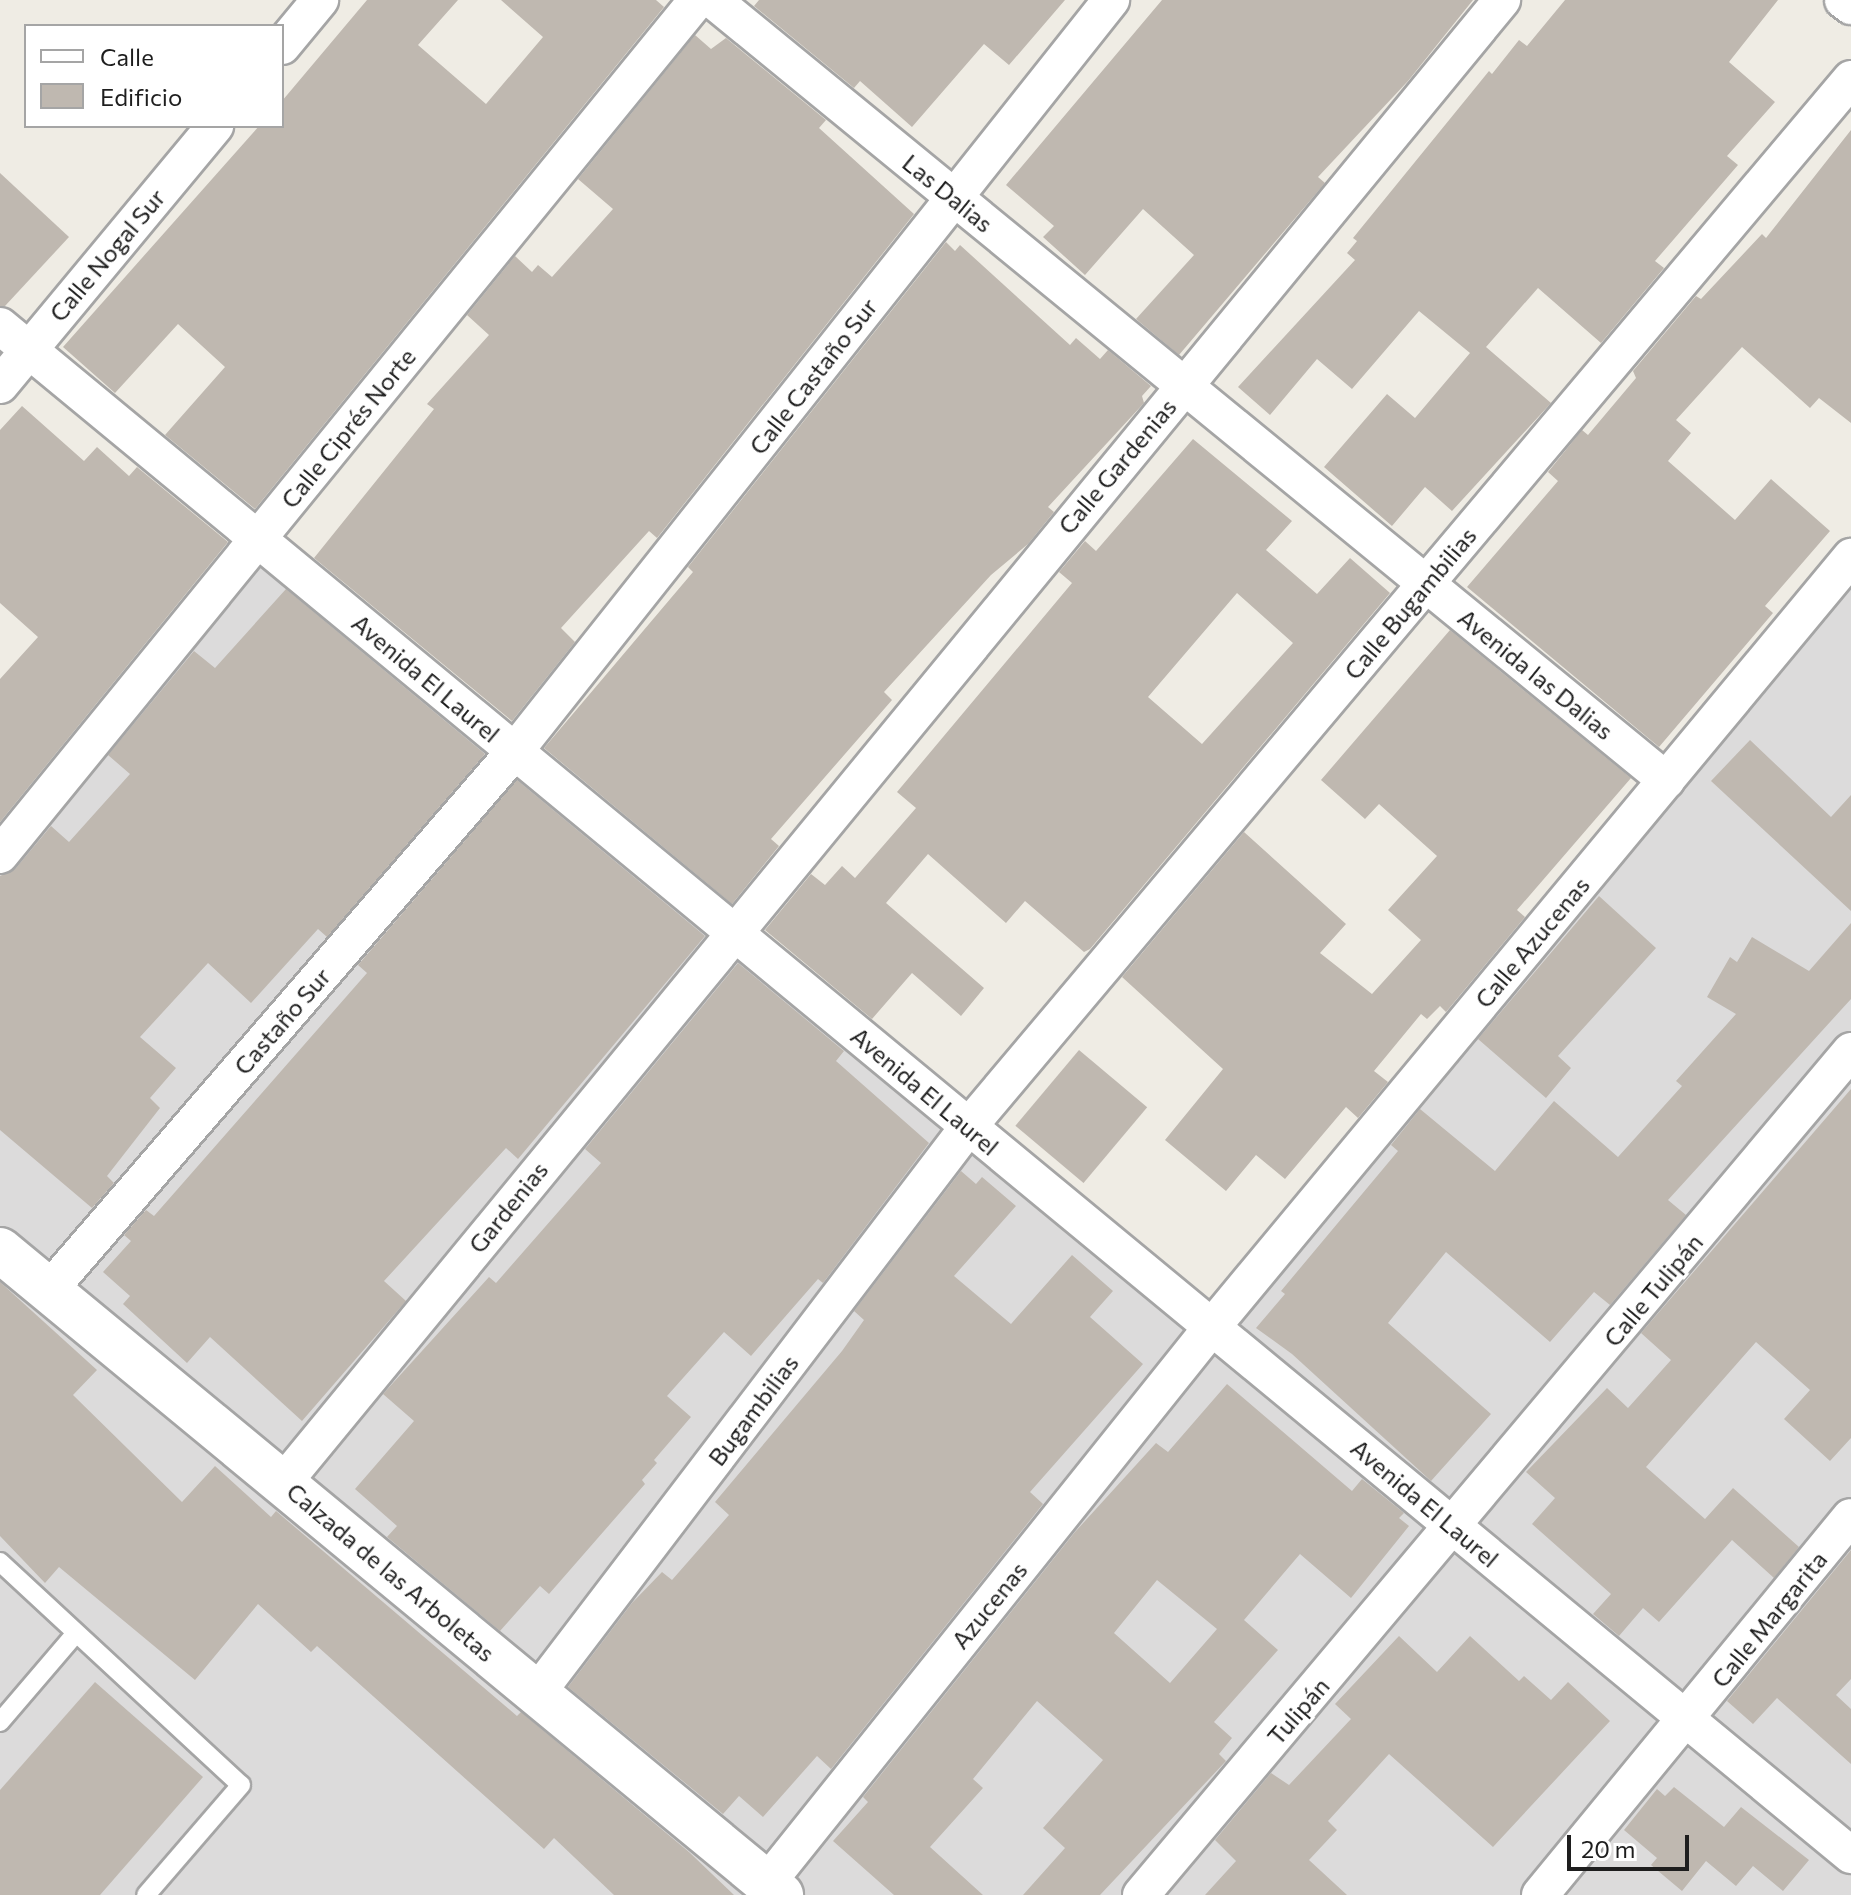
<!DOCTYPE html>
<meta charset="utf-8">
<style>
body{margin:0}
#map{position:relative;width:1851px;height:1895px;overflow:hidden;background:#efece4;font-family:Commissioner,sans-serif}
div>[style]{position:absolute}
.residential>*{inset:0;background:#dcdbdb}
.building>*{inset:0;background:#bfb8b0;transform-origin:0 0}
.roads{filter:drop-shadow(2px 0 #a5a5a5) drop-shadow(-2px 0 #a5a5a5) drop-shadow(0 2px #a5a5a5) drop-shadow(0 -2px #a5a5a5)}
.service>*{height:18px;margin:-9px;padding:0 9px;transform-origin:9px;border-radius:9px;background:#fff}
.minor>*{height:36px;margin:-18px;padding:0 18px;transform-origin:18px;border-radius:18px;background:#fff}
.tertiary>*{height:44px;margin:-22px;padding:0 22px;transform-origin:22px;border-radius:22px;background:#fff}
span{translate:-50% -50%;white-space:nowrap;text-align:center;line-height:1.15;-webkit-text-stroke:6px #fff;paint-order:stroke}
.street-label{font-size:24px;color:#1e1e1e}
.legend{position:absolute;left:24px;top:24px;width:260px;height:104px;box-sizing:border-box;background:#fff;border:2px solid #a5a5a5;margin:0;padding:10px 14px;list-style:none;font-size:24px;color:#1e1e1e}
.legend li{display:flex;align-items:center;gap:16px;height:40px}
.legend b{width:40px;border:2px solid #a5a5a5}
.scale{position:absolute;left:1567px;top:1835px;width:122px;height:36px;box-sizing:border-box;border:4px solid #1e1e1e;border-top:0;padding-left:10px;font-size:24px;line-height:28px;white-space:nowrap;color:#1e1e1e;-webkit-text-stroke:6px #fff;paint-order:stroke}
</style>
<div id="map">
<div class="residential">
<div style="clip-path:polygon(258px 538px,1212px 1327px,1851px 557px,1851px 1895px,0 1895px,0 855px)"></div>
</div>
<div class="building">
<div style="clip-path:polygon(367px 0,458px 0,418px 45px,486px 104px,543px 37px,501px 0,656px 0,664px 7px,255px 509px,165px 435px,225px 367px,178px 324px,115px 393px,63px 347px,259px 126px,282px 126px,282px 101px)"></div>
<div style="clip-path:polygon(759px 0,1065px 0,1009px 65px,984px 44px,912px 127px,860px 81px,854px 88px,754px 6px)"></div>
<div style="clip-path:polygon(1162px 0,1473px 0,1408px 81px,1318px 177px,1325px 183px,1179px 355px,1136px 319px,1194px 255px,1143px 209px,1085px 275px,1043px 237px,1054px 226px,1006px 185px)"></div>
<div style="clip-path:polygon(1565px 0,1778px 0,1729px 62px,1775px 102px,1727px 156px,1738px 165px,1655px 261px,1664px 268px,1601px 343px,1538px 288px,1486px 347px,1551px 403px,1452px 511px,1425px 487px,1392px 526px,1324px 467px,1387px 394px,1415px 418px,1470px 353px,1419px 311px,1352px 389px,1317px 359px,1270px 415px,1238px 387px,1355px 260px,1347px 253px,1357px 241px,1353px 238px,1489px 71px,1492px 74px,1519px 40px,1527px 46px)"></div>
<div style="clip-path:polygon(695px 35px,711px 49px,726px 38px,826px 120px,819px 128px,914px 214px,657px 538px,649px 531px,561px 628px,575px 642px,512px 721px,314px 558px,434px 409px,427px 404px,489px 335px,467px 315px,515px 256px,532px 272px,538px 265px,552px 277px,613px 209px,578px 179px)"></div>
<div style="clip-path:polygon(1851px 130px,1851px 423px,1819px 398px,1810px 408px,1742px 347px,1676px 420px,1691px 433px,1668px 461px,1735px 520px,1771px 479px,1830px 531px,1765px 606px,1773px 613px,1659px 747px,1467px 587px,1558px 481px,1548px 472px,1582px 430px,1588px 435px,1636px 378px,1633px 371px,1696px 296px,1701px 299px,1762px 234px,1766px 238px)"></div>
<div style="clip-path:polygon(0 173px,69px 237px,5px 306px,0 306px)"></div>
<div style="clip-path:polygon(946px 242px,955px 251px,960px 245px,1070px 345px,1076px 338px,1100px 359px,1108px 350px,1151px 386px,1142px 396px,1144px 403px,1048px 507px,1054px 512px,1028px 544px,991px 575px,884px 692px,892px 700px,771px 839px,779px 846px,732px 904px,544px 748px,693px 572px,688px 567px)"></div>
<div style="clip-path:polygon(22px 406px,84px 461px,97px 447px,129px 476px,137px 467px,228px 542px,0 822px,0 679px,38px 637px,0 603px,0 430px)"></div>
<div style="clip-path:polygon(evenodd,1193px 439px,1292px 521px,1266px 550px,1317px 594px,1350px 558px,1390px 593px,1090px 949px,1084px 952px,1025px 901px,1006px 923px,928px 854px,886px 903px,984px 988px,961px 1016px,912px 973px,872px 1019px,765px 930px,811px 874px,825px 885px,842px 866px,855px 878px,916px 808px,897px 792px,1072px 583px,1059px 572px,1085px 541px,1096px 551px,1193px 439px,1237px 593px,1293px 643px,1202px 744px,1148px 697px,1237px 593px)"></div>
<div style="clip-path:polygon(286px 589px,485px 754px,327px 937px,318px 929px,251px 1003px,208px 963px,140px 1037px,176px 1068px,150px 1098px,160px 1108px,107px 1176px,114px 1183px,92px 1208px,0 1130px,0 876px,16px 868px,51px 826px,69px 842px,130px 774px,108px 755px,194px 651px,215px 668px)"></div>
<div style="clip-path:polygon(1450px 630px,1631px 778px,1517px 910px,1525px 917px,1446px 1012px,1440px 1006px,1427px 1019px,1421px 1014px,1374px 1071px,1388px 1082px,1358px 1118px,1346px 1107px,1285px 1179px,1256px 1155px,1226px 1191px,1165px 1140px,1223px 1069px,1122px 977px,1244px 832px,1346px 924px,1320px 953px,1372px 994px,1421px 940px,1388px 910px,1437px 856px,1379px 804px,1365px 819px,1321px 780px)"></div>
<div style="clip-path:polygon(1750px 740px,1831px 817px,1851px 795px,1851px 911px,1711px 781px)"></div>
<div style="clip-path:polygon(517px 780px,705px 936px,518px 1159px,506px 1148px,384px 1281px,406px 1301px,302px 1421px,210px 1337px,187px 1363px,123px 1304px,130px 1296px,103px 1272px,131px 1241px,124px 1235px,146px 1210px,154px 1216px,367px 973px,358px 965px)"></div>
<div style="clip-path:polygon(1599px 896px,1656px 948px,1558px 1056px,1571px 1068px,1546px 1098px,1478px 1039px)"></div>
<div style="clip-path:polygon(1851px 923px,1851px 999px,1668px 1200px,1686px 1215px,1610px 1305px,1594px 1292px,1550px 1342px,1446px 1252px,1388px 1323px,1491px 1414px,1431px 1481px,1292px 1354px,1256px 1328px,1285px 1294px,1281px 1291px,1398px 1151px,1391px 1145px,1420px 1109px,1495px 1171px,1554px 1101px,1618px 1157px,1682px 1086px,1676px 1081px,1736px 1014px,1707px 997px,1730px 957px,1737px 962px,1752px 937px,1809px 971px)"></div>
<div style="clip-path:polygon(738px 963px,844px 1051px,836px 1061px,929px 1143px,823px 1283px,818px 1279px,751px 1356px,724px 1332px,667px 1396px,691px 1417px,654px 1460px,657px 1463px,642px 1480px,645px 1484px,549px 1594px,540px 1586px,500px 1631px,387px 1537px,397px 1526px,355px 1489px,414px 1421px,383px 1394px,489px 1277px,496px 1283px,601px 1163px,585px 1149px)"></div>
<div style="left:1079px;top:1050px;width:89px;height:99px;rotate:40deg"></div>
<div style="clip-path:polygon(1851px 1089px,1851px 1438px,1830px 1461px,1784px 1419px,1810px 1390px,1756px 1342px,1646px 1467px,1705px 1519px,1733px 1488px,1799px 1547px,1774px 1578px,1732px 1540px,1659px 1622px,1643px 1608px,1619px 1636px,1593px 1614px,1611px 1594px,1532px 1524px,1555px 1498px,1526px 1472px,1607px 1388px,1628px 1408px,1671px 1360px,1641px 1333px)"></div>
<div style="clip-path:polygon(961px 1171px,976px 1184px,982px 1177px,1016px 1206px,954px 1276px,1011px 1324px,1072px 1255px,1113px 1291px,1090px 1317px,1143px 1364px,1030px 1492px,1043px 1504px,831px 1769px,817px 1756px,763px 1817px,739px 1796px,723px 1814px,568px 1687px,632px 1603px,662px 1572px,672px 1580px,729px 1515px,715px 1502px,842px 1351px,864px 1320px,854px 1311px)"></div>
<div style="clip-path:polygon(0 1282px,97px 1370px,73px 1395px,182px 1502px,215px 1466px,271px 1517px,276px 1511px,517px 1716px,521px 1712px,689px 1852px,734px 1895px,614px 1895px,554px 1838px,544px 1849px,317px 1646px,311px 1652px,258px 1604px,195px 1680px,59px 1567px,45px 1583px,0 1536px)"></div>
<div style="clip-path:polygon(evenodd,1227px 1384px,1352px 1491px,1362px 1479px,1404px 1513px,1399px 1518px,1409px 1526px,1351px 1598px,1300px 1554px,1244px 1620px,1278px 1650px,1214px 1722px,1232px 1738px,1219px 1754px,1226px 1761px,1100px 1895px,1023px 1895px,1065px 1848px,1043px 1828px,1103px 1760px,1037px 1701px,973px 1779px,983px 1788px,930px 1847px,983px 1895px,894px 1895px,833px 1841px,868px 1802px,863px 1797px,1075px 1532px,1156px 1443px,1168px 1452px,1227px 1384px,1157px 1580px,1217px 1629px,1170px 1683px,1114px 1633px,1157px 1580px)"></div>
<div style="clip-path:polygon(1851px 1550px,1851px 1679px,1836px 1695px,1851px 1709px,1851px 1764px,1777px 1698px,1753px 1724px,1727px 1701px)"></div>
<div style="clip-path:polygon(1399px 1636px,1437px 1672px,1470px 1636px,1519px 1681px,1524px 1676px,1551px 1700px,1568px 1682px,1610px 1721px,1493px 1847px,1389px 1754px,1328px 1821px,1337px 1830px,1309px 1860px,1347px 1895px,1205px 1895px,1236px 1861px,1215px 1840px,1271px 1773px,1289px 1785px,1351px 1719px,1335px 1704px)"></div>
<div style="clip-path:polygon(95px 1682px,203px 1777px,100px 1895px,0 1895px,0 1790px)"></div>
<div style="clip-path:polygon(1674px 1787px,1724px 1827px,1741px 1807px,1809px 1860px,1783px 1891px,1753px 1866px,1736px 1886px,1706px 1861px,1682px 1891px,1651px 1865px,1657px 1858px,1624px 1830px,1657px 1789px,1665px 1796px)"></div>
</div>
<div class="roads">
<div class="service">
<div style="left:0;top:1562px;width:328px;rotate:42.8deg"></div>
<div style="left:241px;top:1785px;width:145px;rotate:130.8deg"></div>
<div style="left:0;top:1722px;width:117px;rotate:-49.5deg"></div>
</div>
<div class="minor">
<div style="left:713px;top:0;width:1232px;rotate:39.3deg"></div>
<div style="left:1843px;top:0;width:10px;rotate:37deg"></div>
<div style="left:282px;top:46px;width:60px;rotate:-50.4deg"></div>
<div style="left:0;top:326px;width:2401px;rotate:39.56deg"></div>
<div style="left:0;top:385px;width:337px;rotate:-50.3deg"></div>
<div style="left:0;top:855px;width:1103px;rotate:-50.81deg"></div>
<div style="left:49px;top:1290px;width:713px;rotate:-49.15deg"></div>
<div style="left:515px;top:751px;width:959px;rotate:-51.56deg"></div>
<div style="left:283px;top:1483px;width:1920px;rotate:-50.58deg"></div>
<div style="left:537px;top:1693px;width:713px;rotate:-52.7deg"></div>
<div style="left:969px;top:1126px;width:1369px;rotate:-49.89deg"></div>
<div style="left:767px;top:1883px;width:712px;rotate:-51.33deg"></div>
<div style="left:1212px;top:1327px;width:1001px;rotate:-50.31deg"></div>
<div style="left:1141px;top:1895px;width:1103px;rotate:-49.93deg"></div>
<div style="left:1540px;top:1895px;width:489px;rotate:-50.6deg"></div>
</div>
<div class="tertiary">
<div style="left:0;top:1250px;width:1013px;rotate:39.55deg"></div>
</div>
</div>
<div class="street-label">
<span style="left:948px;top:193px;rotate:39deg">Las Dalias</span>
<span style="left:107px;top:255px;rotate:-50deg">Calle Nogal Sur</span>
<span style="left:813px;top:376px;rotate:-52deg">Calle Castaño Sur</span>
<span style="left:348px;top:428px;rotate:-51deg">Calle Ciprés Norte</span>
<span style="left:1117px;top:466px;rotate:-50deg">Calle Gardenias</span>
<span style="left:1410px;top:603px;rotate:-50deg">Calle Bugambilias</span>
<span style="left:1536px;top:674px;rotate:39deg">Avenida las Dalias</span>
<span style="left:426px;top:678px;rotate:40deg">Avenida El Laurel</span>
<span style="left:1532px;top:942px;rotate:-50deg">Calle Azucenas</span>
<span style="left:282px;top:1021px;rotate:-49deg">Castaño Sur</span>
<span style="left:925px;top:1091px;rotate:40deg">Avenida El Laurel</span>
<span style="left:508px;top:1207px;rotate:-51deg">Gardenias</span>
<span style="left:1653px;top:1290px;rotate:-50deg">Calle Tulipán</span>
<span style="left:753px;top:1410px;rotate:-53deg">Bugambilias</span>
<span style="left:1425px;top:1503px;rotate:40deg">Avenida El Laurel</span>
<span style="left:391px;top:1572px;rotate:40deg">Calzada de las Arboletas</span>
<span style="left:989px;top:1605px;rotate:-51deg">Azucenas</span>
<span style="left:1769px;top:1619px;rotate:-51deg">Calle Margarita</span>
<span style="left:1298px;top:1711px;rotate:-49deg">Tulipán</span>
</div>
<ul class="legend">
<li><b style="height:10px;background:#fff"></b>Calle</li>
<li><b style="height:22px;background:#bfb8b0"></b>Edificio</li>
</ul>
<div class="scale">20 m</div>
</div>
